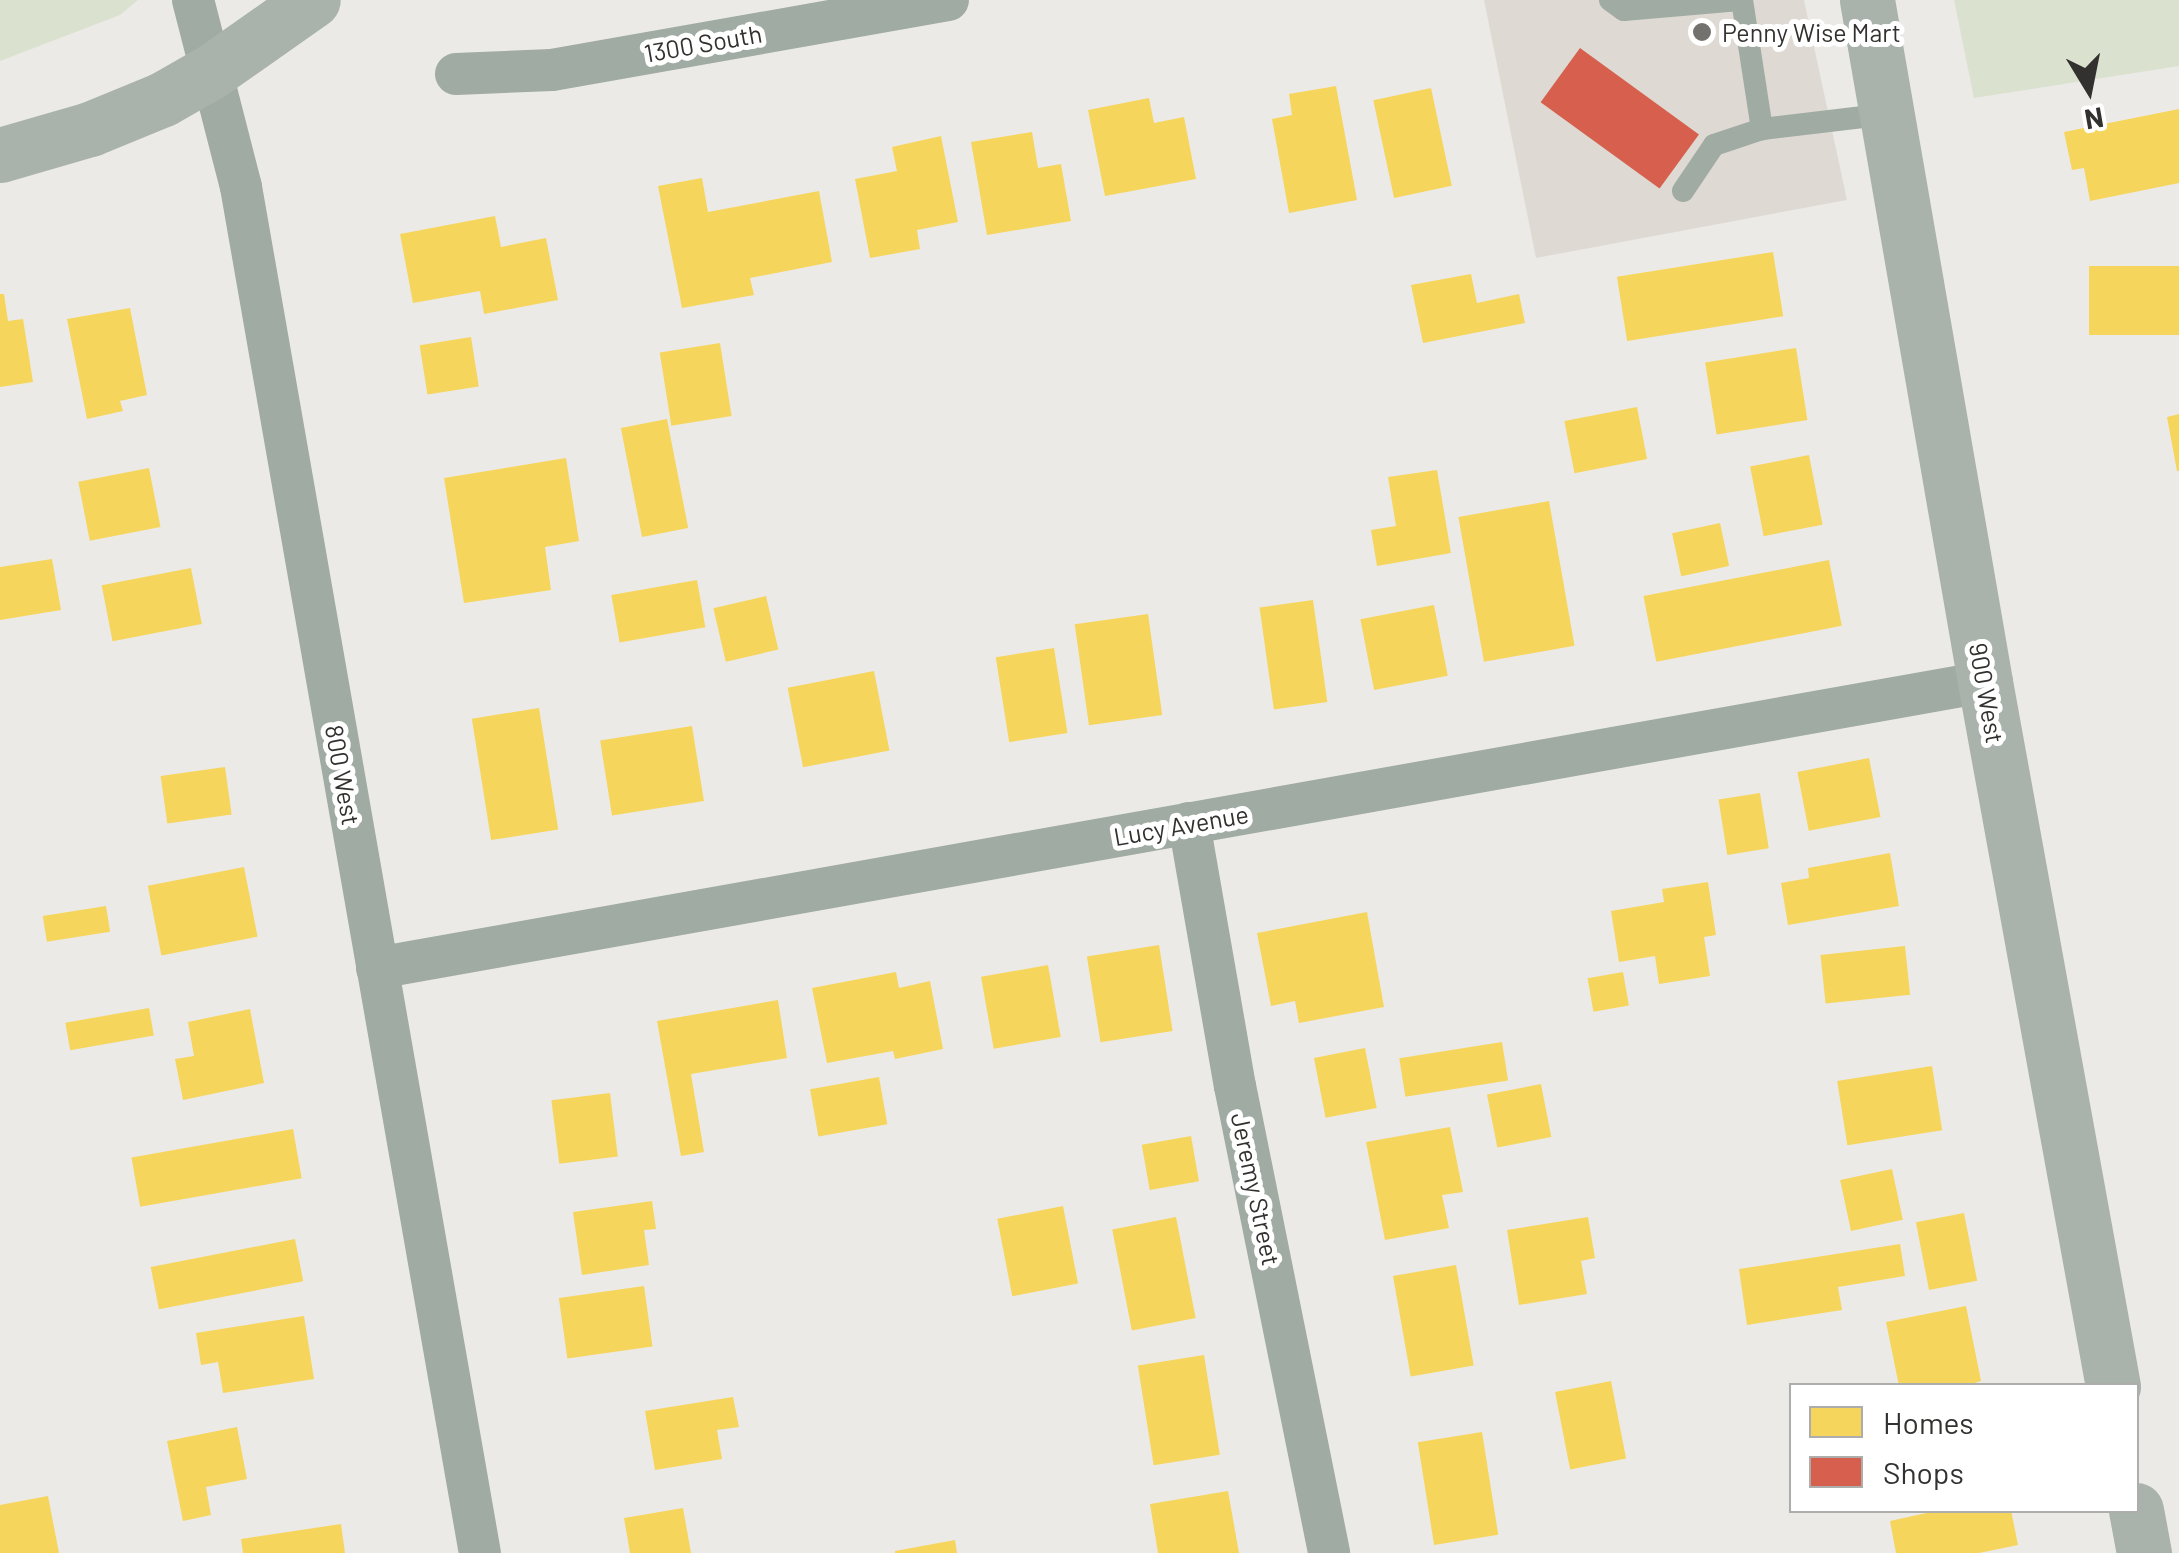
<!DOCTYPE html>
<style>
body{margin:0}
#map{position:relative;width:2179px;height:1553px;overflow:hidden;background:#eceae7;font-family:Barlow,sans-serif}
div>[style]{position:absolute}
.built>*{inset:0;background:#dedad3}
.green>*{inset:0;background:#dae2cf}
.homes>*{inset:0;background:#f6d55c;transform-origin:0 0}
.shops>*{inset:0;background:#d6604d;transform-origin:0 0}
.service>*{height:22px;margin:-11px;padding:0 11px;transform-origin:11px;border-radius:11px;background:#a0aba3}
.minor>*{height:42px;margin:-21px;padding:0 21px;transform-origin:21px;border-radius:21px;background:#a0aba3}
.secondary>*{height:55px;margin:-27.5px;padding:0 27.5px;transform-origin:27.5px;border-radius:27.5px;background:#a9b3ac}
.dots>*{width:28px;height:28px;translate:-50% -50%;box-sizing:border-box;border:5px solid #fff;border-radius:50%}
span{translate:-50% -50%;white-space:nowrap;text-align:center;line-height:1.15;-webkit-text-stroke:10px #fff;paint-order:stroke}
.poi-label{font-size:25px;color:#32312f}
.left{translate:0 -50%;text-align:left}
.street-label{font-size:25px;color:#32312f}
.legend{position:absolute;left:1789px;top:1383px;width:350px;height:130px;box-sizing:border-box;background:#fff;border:2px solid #adadac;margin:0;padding:12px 18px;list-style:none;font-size:30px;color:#32312f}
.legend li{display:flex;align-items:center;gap:20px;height:50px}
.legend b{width:50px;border:2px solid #adadac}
.north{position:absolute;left:2039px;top:40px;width:100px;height:100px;-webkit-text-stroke:8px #fff;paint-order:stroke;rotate:170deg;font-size:28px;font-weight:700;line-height:40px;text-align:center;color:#32312f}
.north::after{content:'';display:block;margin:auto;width:35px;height:45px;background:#32312f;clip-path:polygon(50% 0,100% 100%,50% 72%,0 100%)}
</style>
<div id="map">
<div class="built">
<div style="clip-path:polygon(1484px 0,1804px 0,1847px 200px,1536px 258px)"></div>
</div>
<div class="green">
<div style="clip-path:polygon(0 0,138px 0,120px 15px,0 61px)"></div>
<div style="clip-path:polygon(1954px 0,2179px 0,2179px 66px,1974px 98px)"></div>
</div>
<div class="homes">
<div style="clip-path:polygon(1336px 86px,1357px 200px,1289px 213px,1272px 119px,1292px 115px,1289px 94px)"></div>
<div style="left:1431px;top:88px;width:100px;height:59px;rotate:78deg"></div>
<div style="clip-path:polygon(1149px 98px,1154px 123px,1184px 117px,1196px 179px,1105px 196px,1088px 110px)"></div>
<div style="clip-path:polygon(2179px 109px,2179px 183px,2090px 201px,2084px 168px,2072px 170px,2064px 132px)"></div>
<div style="clip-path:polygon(1032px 132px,1038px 168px,1061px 164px,1071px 221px,987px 235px,971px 142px)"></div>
<div style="clip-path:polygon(941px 136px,958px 222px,917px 230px,920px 249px,870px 258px,855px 179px,897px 171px,892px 147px)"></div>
<div style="clip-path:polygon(702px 178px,708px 212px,819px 191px,832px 262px,750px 278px,754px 295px,682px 308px,658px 186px)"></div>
<div style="clip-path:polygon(495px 216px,501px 247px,546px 238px,558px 300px,484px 314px,480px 291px,413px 303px,400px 234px)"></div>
<div style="left:1773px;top:252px;width:65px;height:158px;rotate:81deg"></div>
<div style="left:2179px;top:266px;width:69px;height:90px;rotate:90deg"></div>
<div style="clip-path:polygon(1471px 274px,1477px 303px,1519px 294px,1525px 323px,1423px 343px,1411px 285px)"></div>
<div style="clip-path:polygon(0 294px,4px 294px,8px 321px,23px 319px,33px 382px,0 387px)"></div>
<div style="clip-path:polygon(130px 308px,147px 395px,120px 401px,123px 411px,87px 419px,67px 319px)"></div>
<div style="left:471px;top:337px;width:50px;height:52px;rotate:81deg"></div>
<div style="left:720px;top:343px;width:74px;height:61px;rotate:81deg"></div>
<div style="left:1796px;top:348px;width:73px;height:92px;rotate:81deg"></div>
<div style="left:1637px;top:407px;width:53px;height:74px;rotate:79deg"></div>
<div style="clip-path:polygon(2179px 414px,2179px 471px,2177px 471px,2167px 417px)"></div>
<div style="left:667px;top:419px;width:111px;height:47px;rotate:79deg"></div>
<div style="left:1809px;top:455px;width:71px;height:60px;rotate:79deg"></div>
<div style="clip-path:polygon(566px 458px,579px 541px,545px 547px,551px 590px,464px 603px,444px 478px)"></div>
<div style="left:149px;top:468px;width:60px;height:72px;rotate:79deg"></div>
<div style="clip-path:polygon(1437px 470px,1451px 553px,1377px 566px,1371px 530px,1396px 526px,1388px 477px)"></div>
<div style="left:1549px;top:501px;width:147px;height:92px;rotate:80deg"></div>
<div style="left:1720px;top:523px;width:44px;height:49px;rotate:78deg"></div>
<div style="clip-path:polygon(52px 559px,61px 610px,0 620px,0 567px)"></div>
<div style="left:1829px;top:560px;width:67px;height:189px;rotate:79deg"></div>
<div style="left:191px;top:568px;width:57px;height:91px;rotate:79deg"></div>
<div style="left:697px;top:580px;width:48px;height:87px;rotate:80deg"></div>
<div style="left:766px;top:596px;width:55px;height:54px;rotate:77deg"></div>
<div style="left:1313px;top:600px;width:103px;height:54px;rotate:82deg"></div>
<div style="left:1434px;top:605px;width:72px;height:75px;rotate:79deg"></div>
<div style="left:1148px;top:614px;width:102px;height:74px;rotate:82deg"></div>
<div style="left:1054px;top:648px;width:86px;height:59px;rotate:81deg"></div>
<div style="left:874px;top:671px;width:81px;height:88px;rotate:79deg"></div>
<div style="left:539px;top:708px;width:123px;height:68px;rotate:81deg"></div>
<div style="left:692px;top:726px;width:76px;height:93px;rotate:81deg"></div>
<div style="left:1869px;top:758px;width:60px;height:73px;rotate:79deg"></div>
<div style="left:225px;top:767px;width:48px;height:65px;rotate:82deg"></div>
<div style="left:1760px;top:793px;width:56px;height:42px;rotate:81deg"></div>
<div style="clip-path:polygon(1890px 853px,1899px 906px,1788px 925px,1781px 883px,1809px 878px,1808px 868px)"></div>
<div style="left:244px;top:867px;width:71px;height:98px;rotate:79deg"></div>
<div style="clip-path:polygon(1708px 882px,1716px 935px,1704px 937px,1710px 976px,1659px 984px,1655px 956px,1619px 962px,1611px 911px,1664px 902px,1662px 889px)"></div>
<div style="left:106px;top:906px;width:26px;height:64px;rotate:81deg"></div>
<div style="clip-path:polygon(1367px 912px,1384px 1007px,1299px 1023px,1295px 1001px,1271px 1006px,1257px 933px)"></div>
<div style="left:1159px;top:945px;width:87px;height:73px;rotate:81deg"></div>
<div style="left:1905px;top:946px;width:49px;height:85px;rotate:84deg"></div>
<div style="left:1048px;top:965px;width:73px;height:68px;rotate:80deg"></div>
<div style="clip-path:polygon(896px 972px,899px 988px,930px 981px,943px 1049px,895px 1059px,893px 1051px,827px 1063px,812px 988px)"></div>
<div style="left:1623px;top:972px;width:34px;height:36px;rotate:80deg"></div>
<div style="clip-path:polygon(778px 1000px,787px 1058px,691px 1074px,704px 1152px,681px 1156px,657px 1021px)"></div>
<div style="left:149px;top:1008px;width:28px;height:85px;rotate:80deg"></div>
<div style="clip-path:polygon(250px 1009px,264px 1083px,183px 1100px,175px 1059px,194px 1056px,188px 1022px)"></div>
<div style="left:1502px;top:1042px;width:39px;height:104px;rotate:81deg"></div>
<div style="left:1365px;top:1048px;width:61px;height:52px;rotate:79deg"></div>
<div style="left:1932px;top:1066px;width:65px;height:96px;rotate:81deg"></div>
<div style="left:879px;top:1077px;width:48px;height:70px;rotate:80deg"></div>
<div style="left:1541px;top:1084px;width:54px;height:55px;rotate:79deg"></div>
<div style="left:610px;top:1093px;width:64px;height:59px;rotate:83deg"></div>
<div style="clip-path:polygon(1450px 1127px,1463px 1192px,1442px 1195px,1449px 1228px,1385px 1240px,1366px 1142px)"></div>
<div style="left:293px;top:1129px;width:50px;height:164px;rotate:80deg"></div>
<div style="left:1191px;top:1136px;width:46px;height:50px;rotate:80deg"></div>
<div style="left:1892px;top:1169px;width:52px;height:53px;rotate:78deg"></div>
<div style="clip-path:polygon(652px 1201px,656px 1229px,644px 1230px,649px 1265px,582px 1275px,573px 1212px)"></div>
<div style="left:1063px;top:1206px;width:79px;height:67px;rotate:79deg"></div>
<div style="left:1964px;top:1213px;width:69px;height:49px;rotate:79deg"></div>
<div style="left:1176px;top:1217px;width:103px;height:65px;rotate:79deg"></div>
<div style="clip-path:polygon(1588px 1217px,1595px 1258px,1581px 1261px,1587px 1294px,1519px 1305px,1507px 1230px)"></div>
<div style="left:295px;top:1239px;width:43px;height:147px;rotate:79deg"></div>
<div style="clip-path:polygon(1900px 1244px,1905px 1276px,1838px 1287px,1842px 1310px,1747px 1325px,1739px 1269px)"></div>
<div style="left:1456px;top:1265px;width:102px;height:64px;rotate:80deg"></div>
<div style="left:644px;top:1286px;width:61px;height:86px;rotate:82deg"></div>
<div style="clip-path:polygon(1966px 1306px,1981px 1381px,1965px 1386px,1899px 1386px,1886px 1322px)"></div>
<div style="clip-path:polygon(304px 1316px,314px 1379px,223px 1393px,218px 1362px,201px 1365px,196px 1333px)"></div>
<div style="left:1204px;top:1355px;width:101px;height:67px;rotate:81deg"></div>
<div style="left:1611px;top:1381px;width:79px;height:57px;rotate:79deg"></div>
<div style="clip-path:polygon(733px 1397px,739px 1427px,717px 1430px,722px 1459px,655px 1470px,645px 1411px)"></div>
<div style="clip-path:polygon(237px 1427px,247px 1479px,206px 1487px,211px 1515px,183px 1521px,167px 1441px)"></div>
<div style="left:1482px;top:1432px;width:104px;height:65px;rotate:81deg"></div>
<div style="clip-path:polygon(1228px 1491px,1239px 1553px,1158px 1553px,1150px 1504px)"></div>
<div style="clip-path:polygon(48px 1496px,59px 1553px,0 1553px,0 1505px)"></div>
<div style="clip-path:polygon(683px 1508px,691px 1553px,630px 1553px,624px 1518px)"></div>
<div style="clip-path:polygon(2011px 1510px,2018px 1545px,1979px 1553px,1896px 1553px,1890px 1521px,1940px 1510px)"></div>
<div style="clip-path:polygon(341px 1524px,345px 1553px,243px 1553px,241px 1539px)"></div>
<div style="clip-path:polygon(955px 1540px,957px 1553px,895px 1553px,895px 1551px)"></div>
</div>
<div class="shops">
<div style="left:1580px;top:48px;width:147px;height:67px;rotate:36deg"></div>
</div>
<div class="service">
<div style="left:1610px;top:0;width:17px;rotate:36deg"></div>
<div style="left:1624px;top:10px;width:116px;rotate:-4.9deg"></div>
<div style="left:1742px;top:0;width:131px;rotate:81.2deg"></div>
<div style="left:1762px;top:129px;width:127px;rotate:-6.8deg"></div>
<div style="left:1683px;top:191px;width:55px;rotate:-56deg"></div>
<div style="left:1714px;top:145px;width:51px;rotate:-18.4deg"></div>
</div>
<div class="minor">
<div style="left:193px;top:0;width:193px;rotate:75.6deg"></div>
<div style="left:241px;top:187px;width:1387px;rotate:80.08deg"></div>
<div style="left:456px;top:74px;width:96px;rotate:-2.4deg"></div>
<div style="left:552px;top:70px;width:402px;rotate:-10deg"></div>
<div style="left:1189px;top:823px;width:267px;rotate:80.1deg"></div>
<div style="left:1235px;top:1086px;width:476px;rotate:78.6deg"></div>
<div style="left:377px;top:968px;width:1633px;rotate:-10.09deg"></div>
</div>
<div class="secondary">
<div style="left:1867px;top:0;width:692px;rotate:80.18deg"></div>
<div style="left:1985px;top:682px;width:716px;rotate:79.7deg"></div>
<div style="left:0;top:155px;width:94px;rotate:-16.1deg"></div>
<div style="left:90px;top:129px;width:79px;rotate:-22.3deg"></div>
<div style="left:163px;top:99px;width:56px;rotate:-29.7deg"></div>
<div style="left:212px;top:71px;width:123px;rotate:-35.1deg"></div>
<div style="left:2136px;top:1510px;width:44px;rotate:79.5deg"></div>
</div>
<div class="dots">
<div style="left:1702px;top:32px;background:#73726f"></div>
</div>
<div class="poi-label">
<span class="left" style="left:1722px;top:32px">Penny Wise Mart</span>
</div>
<div class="street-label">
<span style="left:703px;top:43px;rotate:-10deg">1300 South</span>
<span style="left:1987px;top:693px;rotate:80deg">900 West</span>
<span style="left:343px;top:775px;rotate:80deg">800 West</span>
<span style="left:1181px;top:825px;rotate:-10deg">Lucy Avenue</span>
<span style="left:1256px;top:1189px;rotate:78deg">Jeremy Street</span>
</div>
<ul class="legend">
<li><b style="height:28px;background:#f6d55c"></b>Homes</li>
<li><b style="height:28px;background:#d6604d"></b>Shops</li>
</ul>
<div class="north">N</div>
</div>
